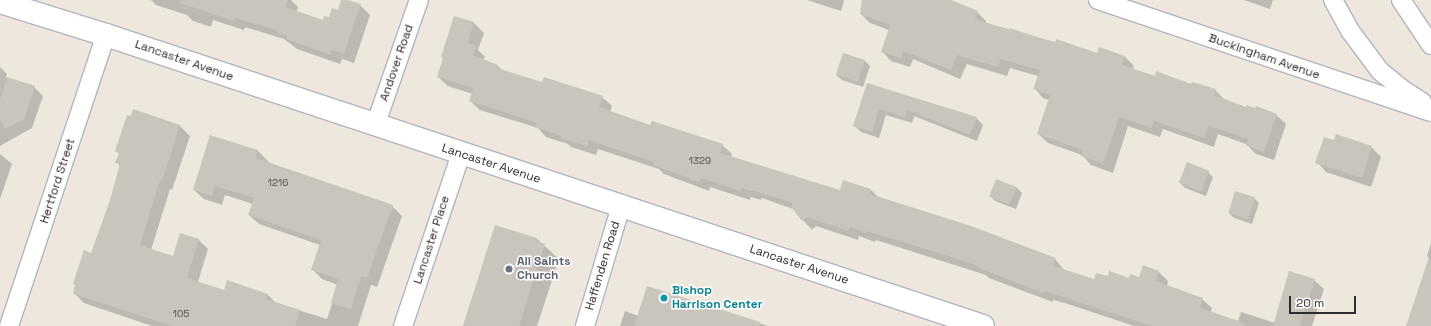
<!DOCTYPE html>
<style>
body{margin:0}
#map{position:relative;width:1431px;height:326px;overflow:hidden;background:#ede7de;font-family:"Space Grotesk",sans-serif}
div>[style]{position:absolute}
.shadow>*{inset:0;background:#0003}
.building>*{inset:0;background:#c9c5bd;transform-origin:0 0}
.roads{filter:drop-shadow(1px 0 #b2b4bf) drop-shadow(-1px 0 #b2b4bf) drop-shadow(0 1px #b2b4bf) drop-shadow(0 -1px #b2b4bf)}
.street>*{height:18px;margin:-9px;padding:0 9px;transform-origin:9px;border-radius:9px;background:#fff}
.secondary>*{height:22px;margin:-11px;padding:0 11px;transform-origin:11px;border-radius:11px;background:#fff}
.dots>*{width:11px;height:11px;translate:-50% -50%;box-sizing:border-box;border:2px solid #fff;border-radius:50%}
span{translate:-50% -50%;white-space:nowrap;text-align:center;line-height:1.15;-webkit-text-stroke:3px #fff;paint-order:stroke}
.number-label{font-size:10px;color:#535250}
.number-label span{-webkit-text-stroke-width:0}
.street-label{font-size:12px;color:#2c2c2c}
.worship-label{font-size:12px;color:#5b616d;font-weight:700}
.left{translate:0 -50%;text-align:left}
.culture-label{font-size:12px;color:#0d838f;font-weight:700}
.scale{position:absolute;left:1289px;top:296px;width:67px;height:18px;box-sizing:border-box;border:2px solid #2c2c2c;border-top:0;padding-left:5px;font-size:12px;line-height:14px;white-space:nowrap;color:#2c2c2c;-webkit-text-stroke:3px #fff;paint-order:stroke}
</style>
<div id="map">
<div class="shadow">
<div style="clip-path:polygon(151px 0,291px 0,298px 7px,297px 12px,323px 21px,338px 11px,342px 0,345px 0,360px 5px,370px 15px,354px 63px,342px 59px,340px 64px,297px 49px,284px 39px,245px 27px,244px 30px,213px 20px,211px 27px,193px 21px,187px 15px,156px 5px)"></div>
<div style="clip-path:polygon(807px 0,844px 0,841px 11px)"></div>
<div style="clip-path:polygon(863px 0,948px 0,977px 12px,986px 21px,986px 23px,1098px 54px,1125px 57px,1134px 66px,1133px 70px,1155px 77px,1215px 90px,1225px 100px,1246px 108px,1276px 115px,1286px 124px,1274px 160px,1256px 154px,1246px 144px,1218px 134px,1214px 147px,1163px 129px,1160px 137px,1128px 126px,1113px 173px,1091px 165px,1082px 155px,1048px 143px,1038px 134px,1049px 100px,1043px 98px,1034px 88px,1038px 76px,1010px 68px,1007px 76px,967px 64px,960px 79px,913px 59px,910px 67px,891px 61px,882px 51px,889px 30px,870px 23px,861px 14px)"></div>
<div style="clip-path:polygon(1244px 0,1273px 0,1270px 9px)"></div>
<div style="clip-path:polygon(454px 17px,474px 23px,484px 33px,478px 50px,485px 57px,483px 60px,498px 66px,503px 71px,543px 83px,602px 97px,612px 106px,610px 112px,651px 126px,722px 145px,732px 154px,731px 157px,840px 191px,844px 181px,871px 190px,879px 198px,1055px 259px,1064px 270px,1094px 280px,1109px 278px,1139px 278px,1159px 272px,1168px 281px,1167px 286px,1202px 299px,1212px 308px,1211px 312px,1238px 321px,1241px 312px,1275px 323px,1314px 280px,1324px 289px,1312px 326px,1134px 326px,1065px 303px,1053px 300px,1053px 302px,989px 278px,986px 275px,876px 240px,875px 242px,859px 236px,858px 240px,816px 226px,812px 230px,793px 209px,762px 198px,761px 200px,751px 197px,750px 200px,710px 187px,709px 191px,664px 174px,659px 169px,598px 149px,596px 155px,571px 147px,568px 144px,546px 137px,538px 128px,480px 110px,470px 101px,473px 94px,448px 86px,438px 77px,444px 59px,442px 57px)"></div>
<div style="clip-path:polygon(844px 54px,865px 61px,870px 66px,863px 87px,842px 80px,836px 75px)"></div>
<div style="clip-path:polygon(0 67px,7px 74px,6px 78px,34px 87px,43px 96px,32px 128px,0 146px)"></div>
<div style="clip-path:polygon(868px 84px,976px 118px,983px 125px,977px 141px,914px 116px,912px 123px,886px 115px,879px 138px,861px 132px,854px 125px)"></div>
<div style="clip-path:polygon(133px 111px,180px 126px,190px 136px,172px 190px,170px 189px,151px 250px,174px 257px,198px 239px,208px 249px,198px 282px,225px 291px,267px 294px,276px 303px,327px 319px,338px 285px,322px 279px,312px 269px,320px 245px,259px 224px,249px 215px,253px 204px,225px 195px,222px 205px,204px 199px,194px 190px,210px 136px,258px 151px,268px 161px,267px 163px,392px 206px,402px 216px,377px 287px,371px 285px,358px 326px,152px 326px,84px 303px,74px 293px,92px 254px,111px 200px,120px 166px,117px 162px,119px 154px,116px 151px)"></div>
<div style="clip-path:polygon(1371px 147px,1381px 157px,1371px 187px,1326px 172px,1317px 162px)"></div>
<div style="clip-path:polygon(0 154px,12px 164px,0 199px)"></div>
<div style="clip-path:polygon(1208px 172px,1213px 177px,1206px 196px,1185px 188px,1180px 183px)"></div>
<div style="clip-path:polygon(997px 180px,1017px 188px,1022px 193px,1016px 209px,995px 201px,990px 196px)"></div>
<div style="clip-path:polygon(1254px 198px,1259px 203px,1252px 224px,1234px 218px,1229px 213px)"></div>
<div style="clip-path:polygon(496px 226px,537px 239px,559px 259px,537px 326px,463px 326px)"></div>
<div style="clip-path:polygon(1431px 243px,1431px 326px,1407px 326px,1429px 258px,1427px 256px)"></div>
<div style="clip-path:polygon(647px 287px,768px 326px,620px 326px,625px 311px,638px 316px)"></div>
</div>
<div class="building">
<div style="clip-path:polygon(181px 0,288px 0,285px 7px,323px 20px,324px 16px,329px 17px,332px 8px,338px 10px,341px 0,348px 0,361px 4px,344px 54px,332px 50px,331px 55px,286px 39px,287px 36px,276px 32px,276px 30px,235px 18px,234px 21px,180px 3px)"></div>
<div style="clip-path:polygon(862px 0,951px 0,978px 11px,975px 19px,1009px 30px,1010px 28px,1055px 43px,1056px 39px,1097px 53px,1099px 47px,1125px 56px,1122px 65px,1155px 76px,1156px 71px,1191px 84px,1192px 82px,1216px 89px,1214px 95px,1246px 107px,1246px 105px,1255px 108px,1256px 106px,1277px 114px,1264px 152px,1246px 145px,1248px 139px,1209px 126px,1204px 138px,1154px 121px,1151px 128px,1119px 117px,1103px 164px,1081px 156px,1083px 150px,1037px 134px,1050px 95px,1033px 89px,1040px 70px,1000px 59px,998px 67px,957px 55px,951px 70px,903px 51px,901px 58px,881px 52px,890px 25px,860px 14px)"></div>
<div style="clip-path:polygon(454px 16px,474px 22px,468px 43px,476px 46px,473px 55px,498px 65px,497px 68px,542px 82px,544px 77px,603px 96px,599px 107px,650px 125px,652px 121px,723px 144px,720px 153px,840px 190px,843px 180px,871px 189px,870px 194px,971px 226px,1056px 258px,1053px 266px,1094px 279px,1096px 273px,1108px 276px,1109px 271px,1129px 278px,1130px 274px,1139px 277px,1143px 265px,1159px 271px,1156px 281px,1203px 298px,1200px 308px,1244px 323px,1244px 326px,1152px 326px,1054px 294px,1044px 291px,1043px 293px,979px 268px,979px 266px,936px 252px,866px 231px,866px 233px,850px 227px,848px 231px,806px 217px,802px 221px,791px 207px,793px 203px,752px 190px,752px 191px,742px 188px,740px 191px,701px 178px,699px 182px,653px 165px,654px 162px,589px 140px,587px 146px,561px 138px,561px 136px,535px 127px,537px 124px,532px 121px,469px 101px,473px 88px,437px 77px,443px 58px,441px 57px)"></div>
<div style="left:843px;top:53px;width:23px;height:23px;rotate:18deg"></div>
<div style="clip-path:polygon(7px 77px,35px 86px,24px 119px,5px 129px,0 118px,0 100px)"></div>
<div style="clip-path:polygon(867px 83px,977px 117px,970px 135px,907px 110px,905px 117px,879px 109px,872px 132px,853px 126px)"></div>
<div style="clip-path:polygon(133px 109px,180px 125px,162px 181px,160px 180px,140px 245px,173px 256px,180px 233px,199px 239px,187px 278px,224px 290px,227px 280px,268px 294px,266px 299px,300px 310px,295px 326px,173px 326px,73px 294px,75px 285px,73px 284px,84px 250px,91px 253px,110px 200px,120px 164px,115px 163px,119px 153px,115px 151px,127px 115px,131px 116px)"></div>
<div style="clip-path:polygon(1336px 134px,1372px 146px,1362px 178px,1315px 163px,1324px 137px,1334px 140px)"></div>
<div style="clip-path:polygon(210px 135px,258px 150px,256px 158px,393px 205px,367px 278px,361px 276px,351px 309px,331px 303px,338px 279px,311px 270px,321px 240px,248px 215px,254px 198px,215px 186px,212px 196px,193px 190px)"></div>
<div style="left:1187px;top:162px;width:24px;height:22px;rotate:22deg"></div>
<div style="left:996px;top:179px;width:22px;height:19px;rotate:21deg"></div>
<div style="left:1235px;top:191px;width:21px;height:23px;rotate:17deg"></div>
<div style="clip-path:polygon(495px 225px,537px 238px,536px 241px,545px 244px,519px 326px,463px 326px)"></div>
<div style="clip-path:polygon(1428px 260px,1431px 260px,1431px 326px,1406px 326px)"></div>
<div style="clip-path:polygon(1289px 271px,1315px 279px,1300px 326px,1273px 326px)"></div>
<div style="clip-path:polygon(647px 286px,760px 322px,759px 326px,634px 326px)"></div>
</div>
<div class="roads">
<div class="street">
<div style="left:1098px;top:0;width:351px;rotate:18.6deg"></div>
<div style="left:1333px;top:0;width:37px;rotate:61deg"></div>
<div style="left:1351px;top:32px;width:49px;rotate:53.4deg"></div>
<div style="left:1380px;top:71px;width:28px;rotate:39deg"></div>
<div style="left:1402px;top:89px;width:24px;rotate:33deg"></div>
<div style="left:1401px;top:0;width:54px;rotate:56.3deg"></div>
<div style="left:375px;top:126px;width:133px;rotate:-70.8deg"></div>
<div style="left:9px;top:326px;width:307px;rotate:-71.6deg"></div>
<div style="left:403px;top:326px;width:182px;rotate:-71.4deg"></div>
<div style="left:585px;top:326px;width:125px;rotate:-73.3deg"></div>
</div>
<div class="secondary">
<div style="left:0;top:2px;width:111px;rotate:17.3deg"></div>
<div style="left:106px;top:35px;width:924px;rotate:18.36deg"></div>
</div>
</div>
<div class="dots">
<div style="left:509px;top:269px;background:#6b7280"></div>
<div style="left:664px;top:298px;background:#0f9aa8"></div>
</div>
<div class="number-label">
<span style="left:700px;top:161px">1329</span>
<span style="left:278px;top:183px">1216</span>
<span style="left:181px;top:314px">105</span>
</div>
<div class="street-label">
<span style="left:1264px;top:57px;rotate:19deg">Buckingham Avenue</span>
<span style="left:184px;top:61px;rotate:19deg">Lancaster Avenue</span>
<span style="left:397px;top:63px;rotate:-71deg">Andover Road</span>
<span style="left:491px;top:164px;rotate:18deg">Lancaster Avenue</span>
<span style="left:58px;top:181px;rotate:-72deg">Hertford Street</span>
<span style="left:432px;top:240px;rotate:-72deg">Lancaster Place</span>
<span style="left:799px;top:265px;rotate:18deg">Lancaster Avenue</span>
<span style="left:603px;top:266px;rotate:-73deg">Haffenden Road</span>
</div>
<div class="worship-label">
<span class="left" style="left:517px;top:269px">All Saints<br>Church</span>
</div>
<div class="culture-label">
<span class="left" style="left:672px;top:298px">Bishop<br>Harrison Center</span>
</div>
<div class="scale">20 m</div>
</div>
